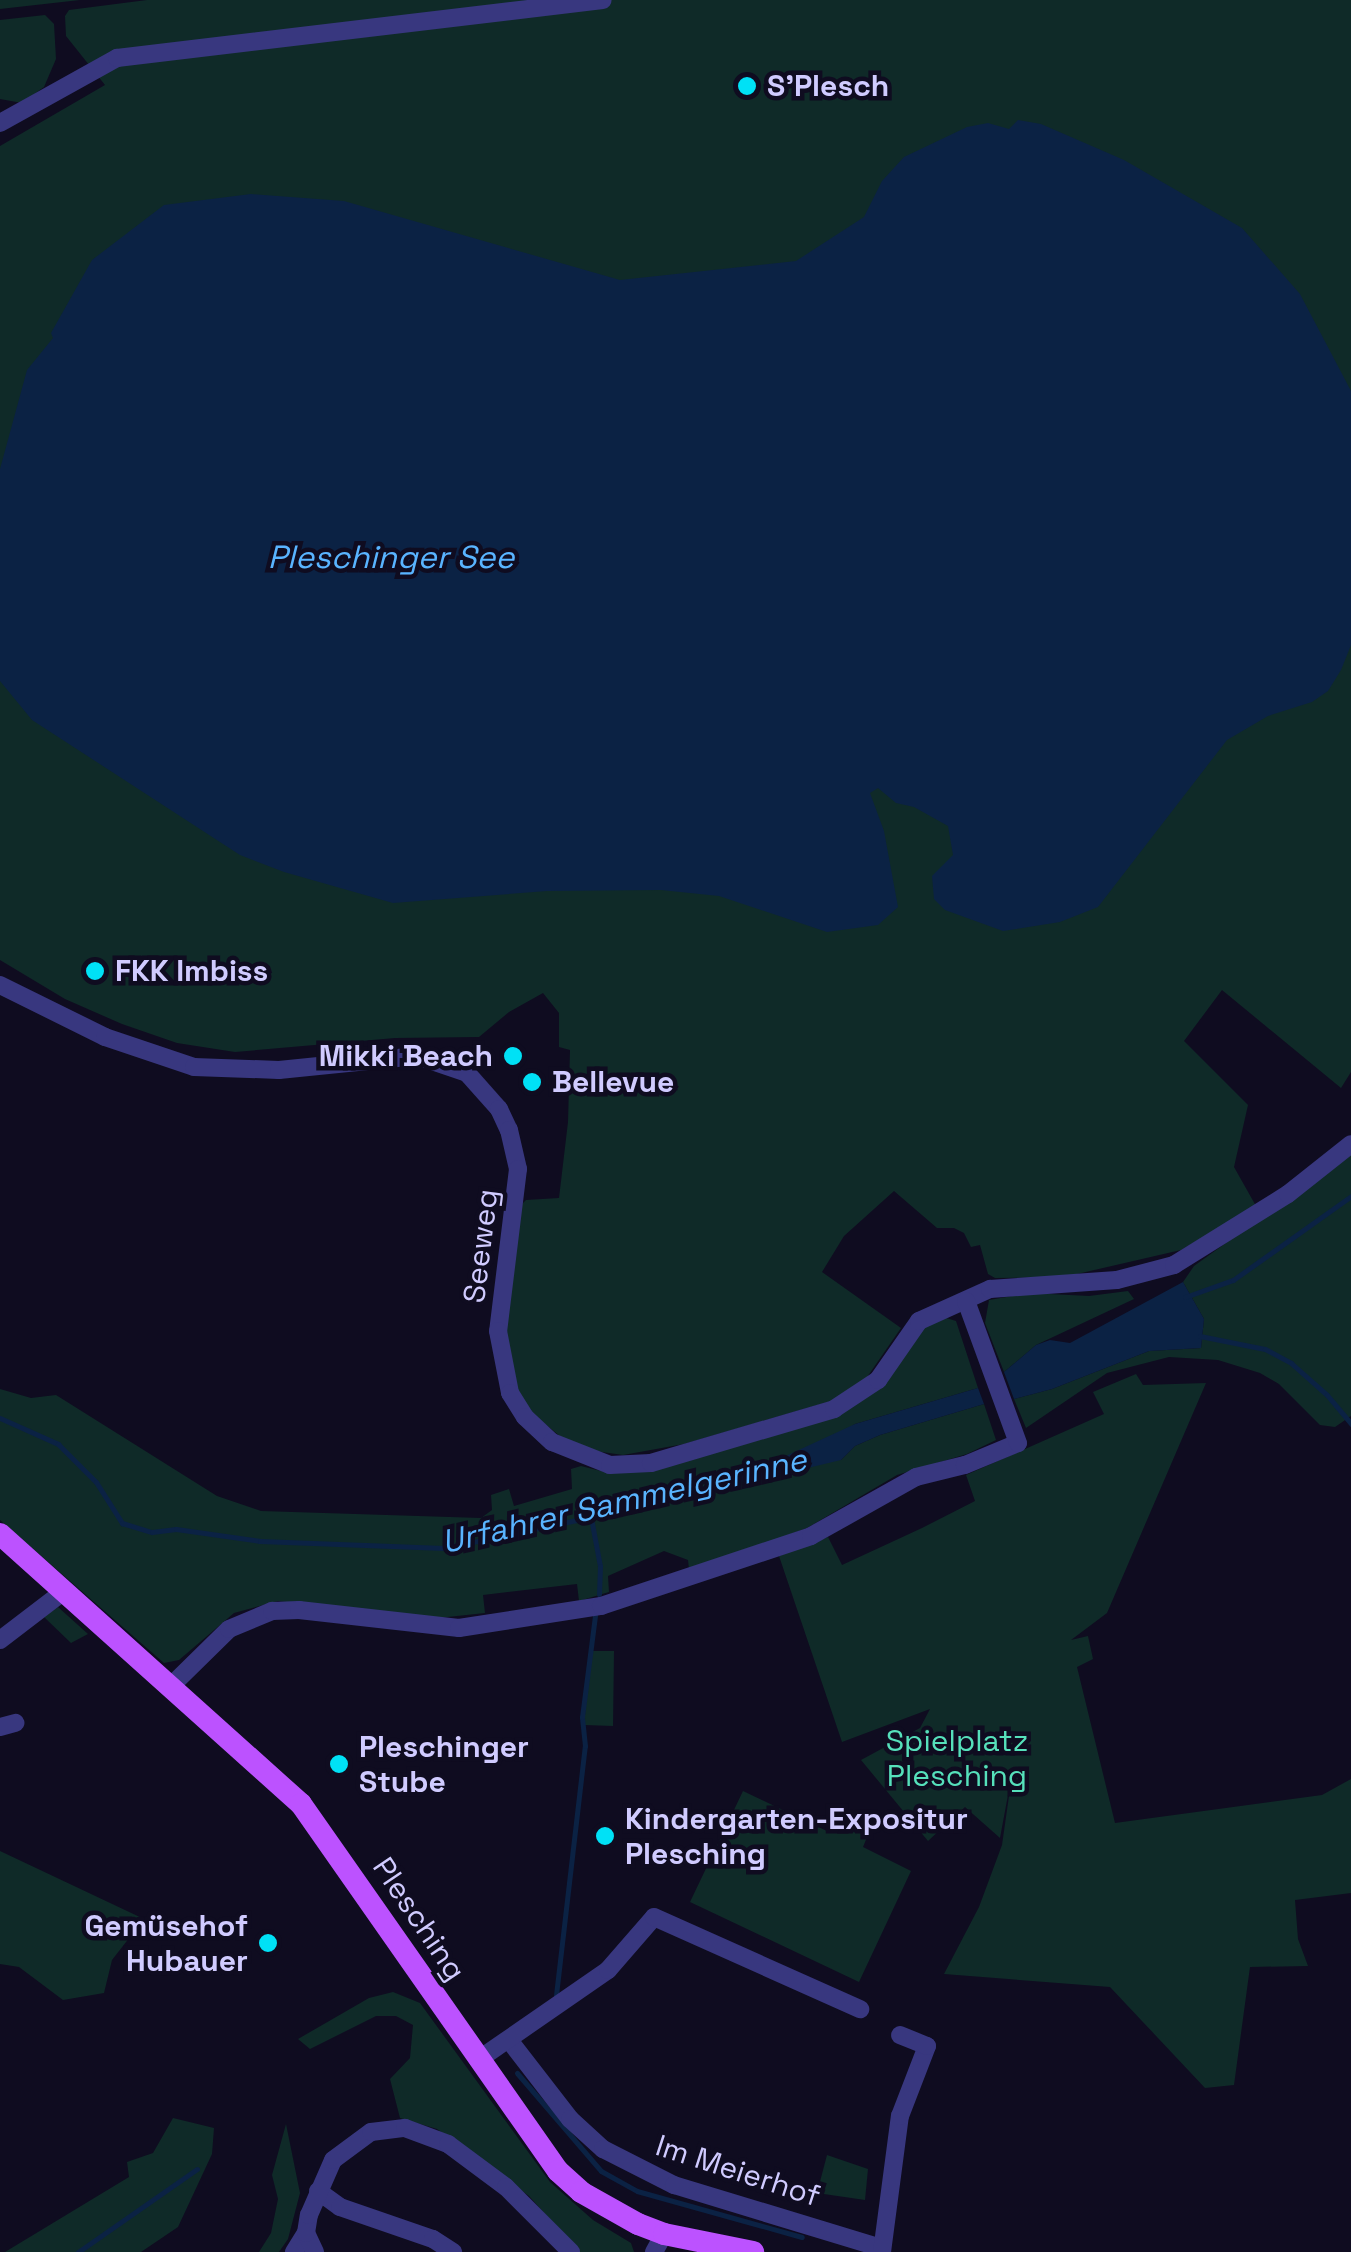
<!DOCTYPE html>
<meta charset="utf-8">
<style>
body{margin:0}
#map{position:relative;width:1351px;height:2252px;overflow:hidden;background:#0f0c20;font-family:"Space Grotesk",sans-serif}
div>[style]{position:absolute}
.green>*{inset:0;background:#0f2a28}
.water>*{inset:0;background:#0b2244}
.stream>*{height:5px;margin:-2.5px;padding:0 2.5px;transform-origin:2.5px;border-radius:2.5px;background:#0b2244}
.minor>*{height:18px;margin:-9px;padding:0 9px;transform-origin:9px;border-radius:9px;background:#38377f}
.major>*{height:22px;margin:-11px;padding:0 11px;transform-origin:11px;border-radius:11px;background:#bc52ff}
.dots>*{width:28px;height:28px;translate:-50% -50%;box-sizing:border-box;border:5px solid #0f0c20;border-radius:50%}
span{translate:-50% -50%;white-space:nowrap;text-align:center;line-height:1.15;-webkit-text-stroke:9px #0f0c20;paint-order:stroke}
.poi-label{font-size:30px;color:#d0cbff;font-weight:700}
.left{translate:0 -50%;text-align:left}
.right{translate:-100% -50%;text-align:right}
.street-label{font-size:30px;color:#d0cbff}
.park-label{font-size:30px;color:#56e0bb}
.water-label{font-size:32px;color:#59b4ff;font-style:italic}
</style>
<div id="map">
<div class="green">
<div style="clip-path:polygon(0 0,80px 0,0 9px)"></div>
<div style="clip-path:polygon(147px 0,1351px 0,1351px 1072px,1341px 1088px,1222px 990px,1184px 1041px,1248px 1105px,1234px 1167px,1256px 1206px,1181px 1250px,1064px 1277px,995px 1278px,988px 1274px,980px 1245px,971px 1247px,964px 1233px,954px 1228px,937px 1228px,894px 1191px,844px 1236px,822px 1272px,901px 1328px,863px 1383px,845px 1397px,684px 1444px,623px 1455px,595px 1451px,567px 1442px,527px 1409px,512px 1380px,505px 1343px,519px 1207px,526px 1200px,559px 1198px,568px 1122px,570px 1050px,559px 1047px,559px 1013px,543px 993px,509px 1012px,479px 1037px,395px 1038px,235px 1052px,177px 1043px,122px 1024px,65px 999px,0 960px,0 146px,105px 85px,66px 36px,65px 16px,69px 10px)"></div>
<div style="clip-path:polygon(45px 15px,54px 24px,56px 59px,44px 87px,22px 103px,0 99px,0 20px)"></div>
<div style="clip-path:polygon(1351px 1153px,1351px 1416px,1335px 1427px,1320px 1425px,1279px 1384px,1260px 1373px,1218px 1360px,1169px 1357px,1107px 1373px,1026px 1428px,1014px 1399px,1052px 1389px,1149px 1351px,1201px 1348px,1204px 1319px,1183px 1282px,1194px 1266px)"></div>
<div style="clip-path:polygon(1128px 1291px,1134px 1299px,1036px 1345px,1004px 1372px,985px 1323px,989px 1300px,1030px 1293px,1089px 1296px)"></div>
<div style="clip-path:polygon(943px 1317px,956px 1321px,978px 1388px,855px 1424px,847px 1429px,841px 1460px,855px 1446px,880px 1435px,984px 1404px,996px 1440px,967px 1454px,897px 1475px,807px 1528px,736px 1554px,689px 1569px,688px 1560px,664px 1551px,608px 1576px,609px 1592px,579px 1601px,577px 1584px,483px 1595px,485px 1613px,429px 1619px,278px 1601px,234px 1613px,179px 1660px,164px 1663px,0 1520px,0 1389px,31px 1398px,56px 1395px,217px 1496px,261px 1511px,481px 1518px,492px 1510px,491px 1495px,509px 1489px,514px 1506px,572px 1489px,571px 1469px,581px 1466px,609px 1473px,846px 1408px,918px 1329px)"></div>
<div style="clip-path:polygon(1136px 1374px,1143px 1385px,1206px 1383px,1107px 1613px,1071px 1640px,1088px 1636px,1093px 1659px,1077px 1667px,1115px 1823px,1322px 1795px,1351px 1779px,1351px 1893px,1295px 1900px,1298px 1939px,1308px 1966px,1250px 1967px,1234px 2085px,1205px 2088px,1110px 1987px,944px 1974px,979px 1907px,1002px 1845px,1013px 1768px,1000px 1838px,965px 1807px,928px 1841px,861px 1760px,920px 1728px,930px 1709px,842px 1742px,779px 1556px,828px 1537px,842px 1565px,922px 1528px,975px 1501px,966px 1475px,1104px 1414px,1093px 1392px)"></div>
<div style="clip-path:polygon(58px 1607px,88px 1634px,71px 1643px,44px 1617px)"></div>
<div style="clip-path:polygon(591px 1651px,614px 1651px,613px 1726px,584px 1725px)"></div>
<div style="clip-path:polygon(743px 1791px,831px 1833px,840px 1815px,870px 1830px,863px 1847px,911px 1871px,859px 1982px,690px 1902px)"></div>
<div style="clip-path:polygon(0 1851px,144px 1919px,112px 1960px,104px 1993px,63px 2000px,19px 1967px,0 1964px)"></div>
<div style="clip-path:polygon(393px 1992px,420px 2003px,550px 2182px,593px 2220px,631px 2243px,634px 2252px,579px 2252px,529px 2196px,437px 2129px,400px 2118px,390px 2079px,410px 2058px,413px 2025px,396px 2016px,376px 2016px,310px 2049px,298px 2039px,369px 1998px)"></div>
<div style="clip-path:polygon(173px 2118px,214px 2128px,212px 2154px,178px 2227px,141px 2252px,5px 2252px,129px 2177px,127px 2162px,153px 2153px)"></div>
<div style="clip-path:polygon(286px 2124px,300px 2193px,288px 2239px,279px 2252px,259px 2252px,271px 2233px,278px 2199px,272px 2175px)"></div>
<div style="clip-path:polygon(827px 2155px,868px 2169px,865px 2200px,817px 2193px)"></div>
</div>
<div class="water">
<div style="clip-path:polygon(1018px 120px,1041px 124px,1124px 160px,1242px 228px,1300px 294px,1351px 391px,1351px 645px,1341px 670px,1328px 691px,1312px 702px,1268px 716px,1227px 740px,1098px 907px,1060px 922px,1003px 931px,945px 910px,934px 899px,932px 876px,953px 855px,948px 826px,914px 807px,896px 803px,878px 788px,870px 793px,884px 831px,898px 907px,878px 925px,827px 932px,719px 896px,661px 890px,547px 891px,393px 903px,284px 872px,240px 855px,32px 720px,0 681px,0 469px,27px 370px,53px 338px,51px 333px,92px 260px,164px 205px,251px 194px,344px 201px,620px 280px,796px 261px,864px 217px,882px 181px,904px 157px,967px 127px,988px 123px,1009px 129px)"></div>
<div style="clip-path:polygon(1183px 1282px,1204px 1319px,1201px 1348px,1149px 1351px,1052px 1389px,1014px 1399px,1004px 1372px,1036px 1345px,1050px 1340px,1070px 1343px)"></div>
<div style="clip-path:polygon(978px 1388px,984px 1404px,880px 1435px,855px 1446px,841px 1460px,758px 1480px,760px 1468px,855px 1424px)"></div>
</div>
<div class="stream">
<div style="left:1185px;top:1297px;width:51px;rotate:-19.5deg"></div>
<div style="left:1233px;top:1280px;width:145px;rotate:-35.4deg"></div>
<div style="left:1200px;top:1336px;width:66px;rotate:11.3deg"></div>
<div style="left:1265px;top:1349px;width:30px;rotate:28deg"></div>
<div style="left:1291px;top:1363px;width:48px;rotate:41.6deg"></div>
<div style="left:1327px;top:1395px;width:38px;rotate:50deg"></div>
<div style="left:0;top:1418px;width:64px;rotate:24.1deg"></div>
<div style="left:58px;top:1444px;width:54px;rotate:45deg"></div>
<div style="left:96px;top:1482px;width:49px;rotate:57.6deg"></div>
<div style="left:122px;top:1523px;width:31px;rotate:17deg"></div>
<div style="left:152px;top:1532px;width:24px;rotate:-7deg"></div>
<div style="left:176px;top:1529px;width:85px;rotate:8.1deg"></div>
<div style="left:260px;top:1541px;width:184px;rotate:2.2deg"></div>
<div style="left:444px;top:1548px;width:150px;rotate:-11.9deg"></div>
<div style="left:591px;top:1517px;width:180px;rotate:-14.5deg"></div>
<div style="left:591px;top:1518px;width:49px;rotate:79.4deg"></div>
<div style="left:600px;top:1566px;width:28px;rotate:92deg"></div>
<div style="left:556px;top:1995px;width:251px;rotate:-83.4deg"></div>
<div style="left:585px;top:1746px;width:29px;rotate:-96deg"></div>
<div style="left:582px;top:1717px;width:103px;rotate:-82.7deg"></div>
<div style="left:517px;top:2073px;width:129px;rotate:49.4deg"></div>
<div style="left:601px;top:2171px;width:41px;rotate:29.1deg"></div>
<div style="left:637px;top:2191px;width:171px;rotate:15.6deg"></div>
<div style="left:78px;top:2252px;width:145px;rotate:-34.9deg"></div>
</div>
<div class="minor">
<div style="left:0;top:123px;width:134px;rotate:-29.1deg"></div>
<div style="left:117px;top:58px;width:489px;rotate:-6.8deg"></div>
<div style="left:0;top:985px;width:117px;rotate:26.3deg"></div>
<div style="left:105px;top:1037px;width:94px;rotate:18.6deg"></div>
<div style="left:194px;top:1067px;width:85px;rotate:2deg"></div>
<div style="left:279px;top:1070px;width:139px;rotate:-5.8deg"></div>
<div style="left:417px;top:1056px;width:53px;rotate:18.8deg"></div>
<div style="left:467px;top:1073px;width:48px;rotate:48.4deg"></div>
<div style="left:499px;top:1109px;width:23px;rotate:65deg"></div>
<div style="left:509px;top:1130px;width:40px;rotate:77deg"></div>
<div style="left:518px;top:1169px;width:163px;rotate:97deg"></div>
<div style="left:498px;top:1331px;width:63px;rotate:79deg"></div>
<div style="left:510px;top:1393px;width:28px;rotate:58deg"></div>
<div style="left:525px;top:1417px;width:37px;rotate:43deg"></div>
<div style="left:552px;top:1442px;width:62px;rotate:21.6deg"></div>
<div style="left:610px;top:1465px;width:41px;rotate:-2.8deg"></div>
<div style="left:651px;top:1463px;width:191px;rotate:-16.4deg"></div>
<div style="left:834px;top:1409px;width:53px;rotate:-33.4deg"></div>
<div style="left:878px;top:1380px;width:72px;rotate:-55.2deg"></div>
<div style="left:919px;top:1321px;width:78px;rotate:-24.3deg"></div>
<div style="left:990px;top:1289px;width:127px;rotate:-4.1deg"></div>
<div style="left:1117px;top:1280px;width:59px;rotate:-14.7deg"></div>
<div style="left:1174px;top:1265px;width:134px;rotate:-31.9deg"></div>
<div style="left:1288px;top:1194px;width:80px;rotate:-38.4deg"></div>
<div style="left:0;top:1640px;width:81px;rotate:-37.4deg"></div>
<div style="left:171px;top:1686px;width:81px;rotate:-44.5deg"></div>
<div style="left:229px;top:1629px;width:47px;rotate:-22.7deg"></div>
<div style="left:272px;top:1611px;width:27px;rotate:-2deg"></div>
<div style="left:299px;top:1610px;width:161px;rotate:6.4deg"></div>
<div style="left:459px;top:1628px;width:144px;rotate:-8.8deg"></div>
<div style="left:601px;top:1606px;width:221px;rotate:-18.4deg"></div>
<div style="left:811px;top:1536px;width:120px;rotate:-29.3deg"></div>
<div style="left:916px;top:1477px;width:50px;rotate:-13.8deg"></div>
<div style="left:965px;top:1465px;width:57px;rotate:-22.5deg"></div>
<div style="left:1018px;top:1443px;width:151px;rotate:-110.1deg"></div>
<div style="left:0;top:1727px;width:16px;rotate:-15deg"></div>
<div style="left:509px;top:2040px;width:100px;rotate:52.3deg"></div>
<div style="left:570px;top:2119px;width:45px;rotate:42.3deg"></div>
<div style="left:603px;top:2149px;width:80px;rotate:26.9deg"></div>
<div style="left:674px;top:2185px;width:217px;rotate:16.9deg"></div>
<div style="left:478px;top:2060px;width:158px;rotate:-34.7deg"></div>
<div style="left:608px;top:1970px;width:70px;rotate:-49deg"></div>
<div style="left:654px;top:1917px;width:226px;rotate:24.1deg"></div>
<div style="left:318px;top:2191px;width:27px;rotate:36deg"></div>
<div style="left:340px;top:2207px;width:98px;rotate:19deg"></div>
<div style="left:433px;top:2239px;width:24px;rotate:33deg"></div>
<div style="left:294px;top:2252px;width:22px;rotate:-58deg"></div>
<div style="left:315px;top:2252px;width:21px;rotate:-115deg"></div>
<div style="left:306px;top:2233px;width:18px;rotate:-81deg"></div>
<div style="left:309px;top:2215px;width:60px;rotate:-66.4deg"></div>
<div style="left:333px;top:2160px;width:47px;rotate:-36.4deg"></div>
<div style="left:371px;top:2132px;width:34px;rotate:-7deg"></div>
<div style="left:405px;top:2128px;width:46px;rotate:20.4deg"></div>
<div style="left:448px;top:2144px;width:72px;rotate:36.6deg"></div>
<div style="left:506px;top:2187px;width:92px;rotate:45deg"></div>
<div style="left:654px;top:2252px;width:21px;rotate:-61deg"></div>
<div style="left:882px;top:2252px;width:137px;rotate:-82.5deg"></div>
<div style="left:900px;top:2116px;width:75px;rotate:-68.9deg"></div>
<div style="left:927px;top:2046px;width:29px;rotate:-158deg"></div>
</div>
<div class="major">
<div style="left:0;top:1534px;width:404px;rotate:41.9deg"></div>
<div style="left:301px;top:1804px;width:448px;rotate:55deg"></div>
<div style="left:558px;top:2171px;width:31px;rotate:42deg"></div>
<div style="left:581px;top:2192px;width:65px;rotate:29.3deg"></div>
<div style="left:638px;top:2224px;width:28px;rotate:21deg"></div>
<div style="left:664px;top:2234px;width:91px;rotate:11.4deg"></div>
</div>
<div class="dots">
<div style="left:747px;top:86px;background:#00e1f6"></div>
<div style="left:95px;top:971px;background:#00e1f6"></div>
<div style="left:513px;top:1056px;background:#00e1f6"></div>
<div style="left:532px;top:1082px;background:#00e1f6"></div>
<div style="left:339px;top:1764px;background:#00e1f6"></div>
<div style="left:605px;top:1836px;background:#00e1f6"></div>
<div style="left:268px;top:1943px;background:#00e1f6"></div>
</div>
<div class="poi-label">
<span class="left" style="left:767px;top:86px">S'Plesch</span>
<span class="left" style="left:115px;top:971px">FKK Imbiss</span>
<span class="right" style="left:493px;top:1056px">Mikki Beach</span>
<span class="left" style="left:552px;top:1082px">Bellevue</span>
<span class="left" style="left:359px;top:1764px">Pleschinger<br>Stube</span>
<span class="left" style="left:625px;top:1836px">Kindergarten-Expositur<br>Plesching</span>
<span class="right" style="left:248px;top:1943px">Gemüsehof<br>Hubauer</span>
</div>
<div class="street-label">
<span style="left:481px;top:1246px;rotate:-83deg">Seeweg</span>
<span style="left:419px;top:1919px;rotate:56deg">Plesching</span>
<span style="left:738px;top:2171px;rotate:18deg">Im Meierhof</span>
</div>
<div class="park-label">
<span style="left:957px;top:1758px">Spielplatz<br>Plesching</span>
</div>
<div class="water-label">
<span style="left:391px;top:557px">Pleschinger See</span>
<span style="left:624px;top:1501px;rotate:-13deg">Urfahrer Sammelgerinne</span>
</div>
</div>
